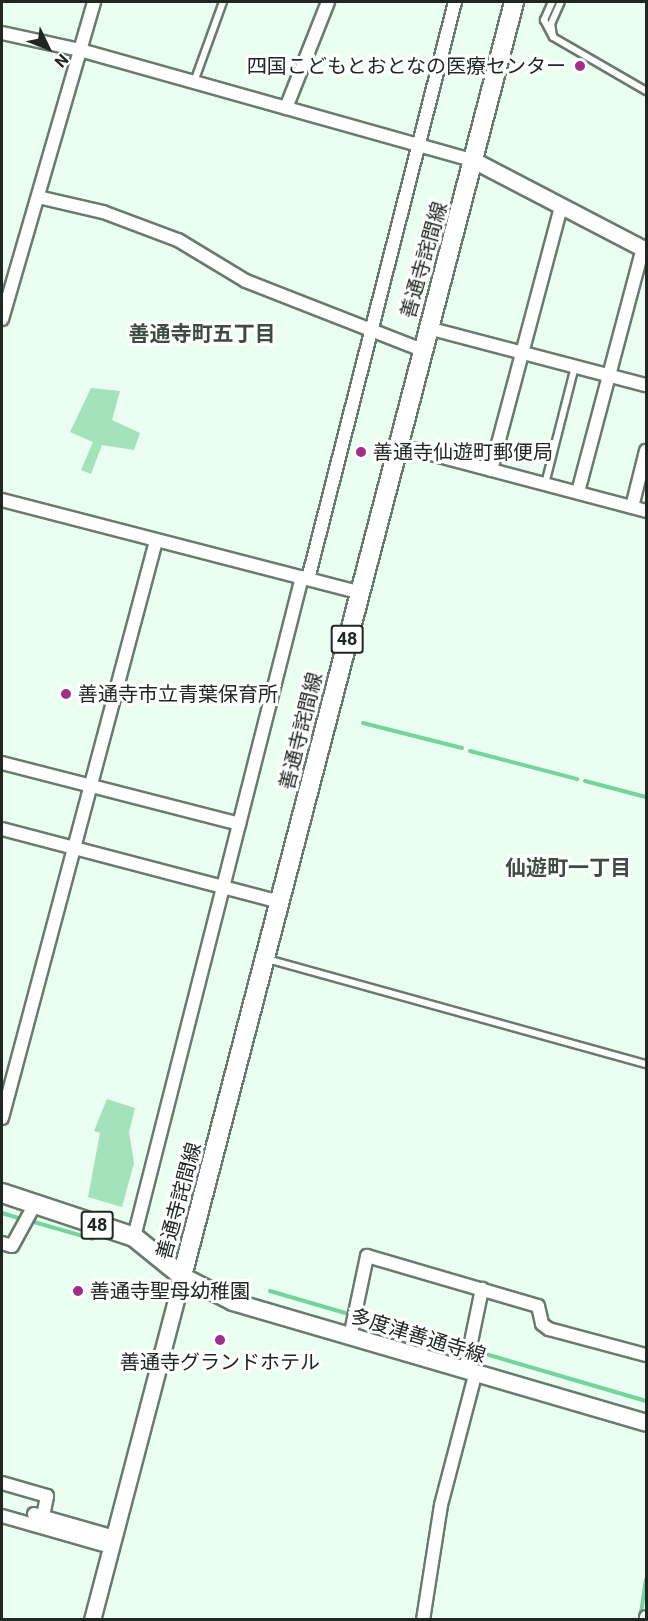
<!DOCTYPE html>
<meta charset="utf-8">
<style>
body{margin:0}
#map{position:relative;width:648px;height:1621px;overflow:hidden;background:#eafef1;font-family:Roboto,"Noto Sans JP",sans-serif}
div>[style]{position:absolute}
.green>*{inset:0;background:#a3e2bb}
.stream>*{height:4px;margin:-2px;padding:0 2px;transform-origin:2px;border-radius:2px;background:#73d49c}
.roads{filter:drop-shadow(2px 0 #697a6f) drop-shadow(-2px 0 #697a6f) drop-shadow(0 2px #697a6f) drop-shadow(0 -2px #697a6f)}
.service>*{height:6px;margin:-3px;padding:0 3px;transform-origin:3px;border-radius:3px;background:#fff}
.minor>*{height:12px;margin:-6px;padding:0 6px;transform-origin:6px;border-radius:6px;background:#fff}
.tertiary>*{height:15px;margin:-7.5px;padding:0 7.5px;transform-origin:7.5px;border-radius:7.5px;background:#fff}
.secondary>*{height:16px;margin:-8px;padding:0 8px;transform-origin:8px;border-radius:8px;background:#fff}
.primary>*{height:18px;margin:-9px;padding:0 9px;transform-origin:9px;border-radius:9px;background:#fff}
.dots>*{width:16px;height:16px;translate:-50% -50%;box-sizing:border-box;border:3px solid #fff;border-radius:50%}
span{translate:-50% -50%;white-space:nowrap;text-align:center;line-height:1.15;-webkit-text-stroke:6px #fff;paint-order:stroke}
.shield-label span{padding:2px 4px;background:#fff;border:2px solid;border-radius:4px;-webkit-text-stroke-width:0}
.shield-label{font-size:18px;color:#202722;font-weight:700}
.poi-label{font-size:20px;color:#202722}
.right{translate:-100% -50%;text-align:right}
.left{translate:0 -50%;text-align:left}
.street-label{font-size:20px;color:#202722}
.neighbourhood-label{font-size:21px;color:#3c4c42;font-weight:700}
.frame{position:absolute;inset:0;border:3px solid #202722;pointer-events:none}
.north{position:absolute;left:18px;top:18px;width:60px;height:60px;-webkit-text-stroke:4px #fff;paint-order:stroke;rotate:133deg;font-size:16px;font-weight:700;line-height:24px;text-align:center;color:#202722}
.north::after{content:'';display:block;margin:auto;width:21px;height:27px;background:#202722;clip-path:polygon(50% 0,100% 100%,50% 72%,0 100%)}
</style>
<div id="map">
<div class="green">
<div style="clip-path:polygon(91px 388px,120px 391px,112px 420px,140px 433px,134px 450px,102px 445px,91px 474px,81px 470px,93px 442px,70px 432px)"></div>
<div style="clip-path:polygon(107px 1099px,135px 1108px,129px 1132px,134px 1163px,122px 1207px,88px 1197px,100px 1133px,94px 1131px)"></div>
</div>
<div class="stream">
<div style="left:363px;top:723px;width:102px;rotate:14.2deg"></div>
<div style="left:470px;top:751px;width:111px;rotate:14.7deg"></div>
<div style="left:585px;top:781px;width:63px;rotate:14.7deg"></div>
<div style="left:2px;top:1213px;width:21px;rotate:17deg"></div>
<div style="left:34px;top:1222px;width:61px;rotate:16.1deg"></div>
<div style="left:270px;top:1291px;width:392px;rotate:16.3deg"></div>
<div style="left:640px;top:1620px;width:41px;rotate:-81.7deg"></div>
</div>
<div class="roads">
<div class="service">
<div style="left:552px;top:2px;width:20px;rotate:114deg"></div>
<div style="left:544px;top:20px;width:19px;rotate:62deg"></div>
<div style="left:553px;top:37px;width:108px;rotate:30.1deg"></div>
<div style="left:553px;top:36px;width:12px;rotate:-99deg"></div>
<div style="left:551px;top:24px;width:24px;rotate:-66deg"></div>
<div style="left:194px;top:82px;width:85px;rotate:-70.1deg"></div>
<div style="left:545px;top:484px;width:122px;rotate:-75.7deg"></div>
<div style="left:267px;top:959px;width:393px;rotate:15.5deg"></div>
</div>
<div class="minor">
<div style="left:2px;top:33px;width:80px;rotate:12.3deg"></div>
<div style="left:80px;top:50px;width:410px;rotate:15.7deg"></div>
<div style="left:286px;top:108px;width:114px;rotate:-68.4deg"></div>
<div style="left:38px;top:197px;width:67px;rotate:13deg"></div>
<div style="left:103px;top:212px;width:80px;rotate:20.5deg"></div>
<div style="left:178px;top:240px;width:79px;rotate:31.1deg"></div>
<div style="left:246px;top:281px;width:189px;rotate:21.4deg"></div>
<div style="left:2px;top:319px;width:330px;rotate:-73.8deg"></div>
<div style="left:428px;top:328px;width:225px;rotate:14.7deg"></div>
<div style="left:397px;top:445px;width:258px;rotate:14.8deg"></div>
<div style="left:491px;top:470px;width:273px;rotate:-75.1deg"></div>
<div style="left:578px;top:492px;width:253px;rotate:-75.1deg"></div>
<div style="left:2px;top:500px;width:369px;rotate:14.5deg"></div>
<div style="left:632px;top:507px;width:58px;rotate:-76deg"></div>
<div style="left:308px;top:579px;width:595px;rotate:-75.71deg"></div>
<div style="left:2px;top:763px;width:245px;rotate:14.4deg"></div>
<div style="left:2px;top:829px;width:287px;rotate:14.7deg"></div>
<div style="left:2px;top:1118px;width:597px;rotate:-75.06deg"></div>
<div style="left:134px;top:1237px;width:681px;rotate:-75.72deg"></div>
<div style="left:2px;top:1243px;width:10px;rotate:17deg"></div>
<div style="left:12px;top:1246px;width:48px;rotate:-61.3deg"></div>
<div style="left:350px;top:1337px;width:83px;rotate:-78.1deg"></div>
<div style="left:367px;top:1256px;width:178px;rotate:16.3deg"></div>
<div style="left:538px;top:1306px;width:18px;rotate:77deg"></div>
<div style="left:542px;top:1324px;width:9px;rotate:36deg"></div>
<div style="left:549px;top:1329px;width:100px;rotate:15deg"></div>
<div style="left:465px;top:1371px;width:84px;rotate:-78.3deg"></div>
<div style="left:2px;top:1483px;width:47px;rotate:16.1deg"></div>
<div style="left:47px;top:1496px;width:21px;rotate:101deg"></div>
<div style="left:34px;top:1514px;width:83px;rotate:16deg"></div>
<div style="left:2px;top:1516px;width:113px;rotate:15.9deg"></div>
<div style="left:423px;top:1620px;width:116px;rotate:-81.1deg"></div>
<div style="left:441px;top:1505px;width:134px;rotate:-75.3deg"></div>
<div style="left:646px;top:1620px;width:3px;rotate:-90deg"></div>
</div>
<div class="tertiary">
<div style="left:475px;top:161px;width:193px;rotate:27.5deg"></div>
<div style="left:92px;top:1620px;width:356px;rotate:-75.3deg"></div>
</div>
<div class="secondary">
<div style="left:182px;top:1276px;width:57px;rotate:27deg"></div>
<div style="left:233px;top:1302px;width:430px;rotate:16.3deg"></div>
</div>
<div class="primary">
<div style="left:2px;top:1193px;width:139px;rotate:18.4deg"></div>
<div style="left:134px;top:1237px;width:62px;rotate:39.1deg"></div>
<div style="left:182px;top:1276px;width:1317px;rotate:-75.39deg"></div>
</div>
</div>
<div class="dots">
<div style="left:580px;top:66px;background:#a12e89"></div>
<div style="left:361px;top:452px;background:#a12e89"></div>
<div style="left:66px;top:694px;background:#a12e89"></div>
<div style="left:78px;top:1291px;background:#a12e89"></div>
<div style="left:220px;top:1340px;background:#a12e89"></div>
</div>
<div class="shield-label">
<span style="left:347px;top:639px">48</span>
<span style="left:97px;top:1225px">48</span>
</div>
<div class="poi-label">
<span class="right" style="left:566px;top:66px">四国こどもとおとなの医療センター</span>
<span class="left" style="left:373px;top:452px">善通寺仙遊町郵便局</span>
<span class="left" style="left:78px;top:694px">善通寺市立青葉保育所</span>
<span class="left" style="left:90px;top:1291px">善通寺聖母幼稚園</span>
<span style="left:220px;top:1362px">善通寺グランドホテル</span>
</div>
<div class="street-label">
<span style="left:424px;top:260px;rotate:-74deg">善通寺詫間線</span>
<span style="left:301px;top:731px;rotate:-76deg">善通寺詫間線</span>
<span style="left:179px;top:1201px;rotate:-75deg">善通寺詫間線</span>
<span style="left:418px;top:1336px;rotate:17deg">多度津善通寺線</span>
</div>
<div class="neighbourhood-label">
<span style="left:202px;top:334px">善通寺町五丁目</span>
<span style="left:568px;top:868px">仙遊町一丁目</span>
</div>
<div class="frame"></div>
<div class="north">N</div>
</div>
